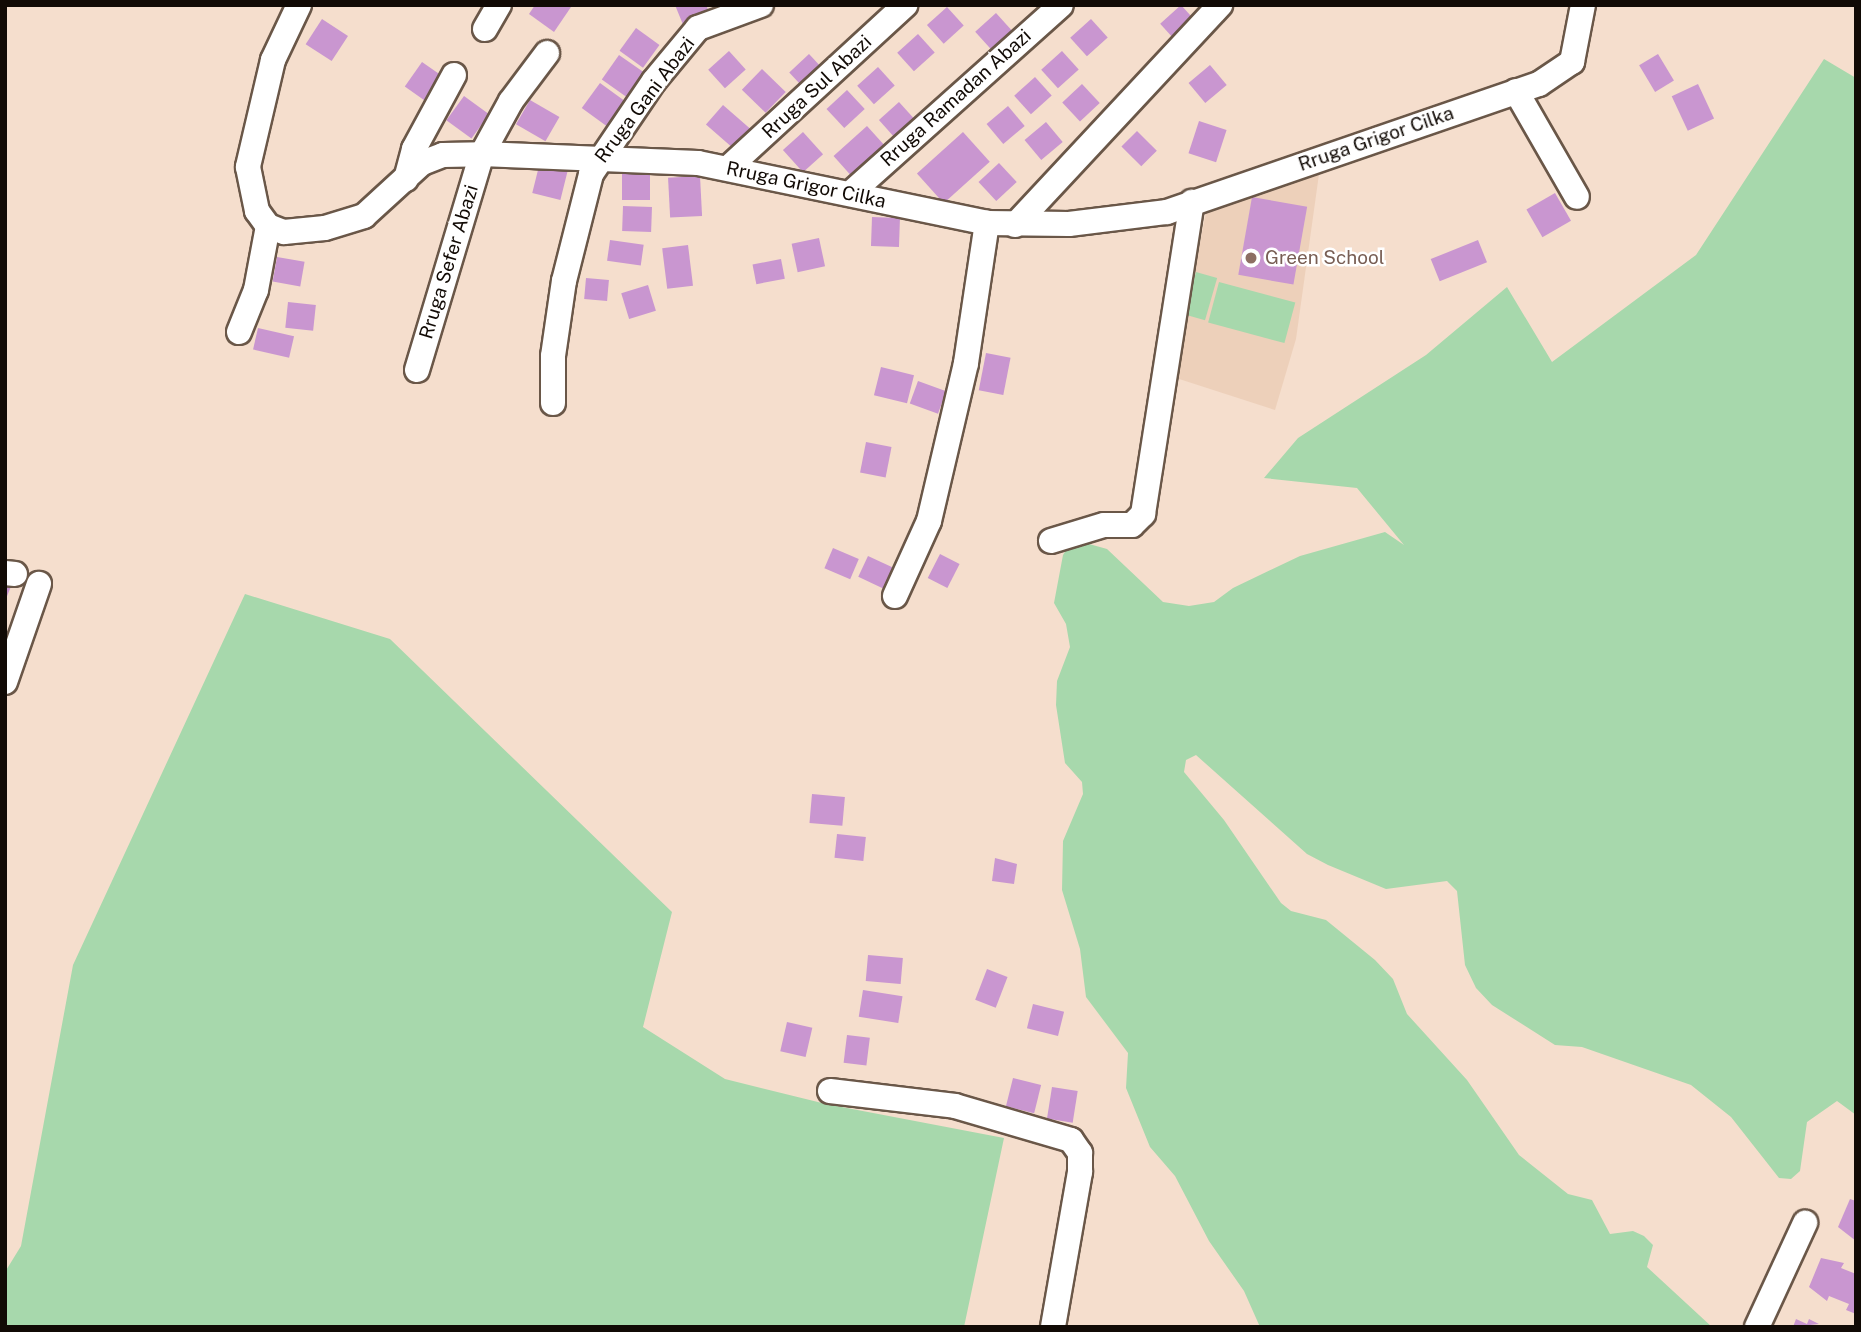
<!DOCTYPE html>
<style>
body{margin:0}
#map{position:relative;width:1861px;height:1332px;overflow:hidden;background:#f5decd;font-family:"Public Sans",sans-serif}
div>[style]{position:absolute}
.built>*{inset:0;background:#edd0ba}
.green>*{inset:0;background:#a7d8ac;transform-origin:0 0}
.building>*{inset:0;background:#c996d0;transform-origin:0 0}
.roads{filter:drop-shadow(2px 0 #6a5748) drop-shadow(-2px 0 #6a5748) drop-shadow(0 2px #6a5748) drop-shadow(0 -2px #6a5748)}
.minor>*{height:24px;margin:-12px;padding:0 12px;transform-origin:12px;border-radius:12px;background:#fff}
.dots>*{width:19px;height:19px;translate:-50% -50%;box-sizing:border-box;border:4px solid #fff;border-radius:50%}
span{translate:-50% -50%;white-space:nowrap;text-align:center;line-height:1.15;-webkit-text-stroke:5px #fff;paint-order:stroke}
.street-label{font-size:19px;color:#110a05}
.education-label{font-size:19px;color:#785e54}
.left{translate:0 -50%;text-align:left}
.frame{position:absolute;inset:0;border:7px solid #110a05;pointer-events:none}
</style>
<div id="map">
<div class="built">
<div style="clip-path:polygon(1319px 174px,1296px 339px,1275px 410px,1173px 377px,1208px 203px)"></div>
</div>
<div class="green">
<div style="clip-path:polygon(1824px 59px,1856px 78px,1856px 1115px,1837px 1101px,1807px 1122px,1800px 1171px,1791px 1179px,1779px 1178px,1731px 1117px,1691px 1085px,1582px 1047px,1555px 1045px,1492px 1005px,1476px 988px,1465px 965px,1457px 891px,1447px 881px,1386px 889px,1328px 865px,1307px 854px,1196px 755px,1186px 760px,1184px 772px,1224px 820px,1281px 903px,1291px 911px,1326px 920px,1375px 960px,1393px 979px,1407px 1014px,1467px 1080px,1519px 1155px,1568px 1194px,1592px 1200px,1610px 1234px,1633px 1231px,1644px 1236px,1653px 1245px,1647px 1267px,1712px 1327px,1260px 1327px,1244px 1291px,1209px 1241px,1175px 1176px,1150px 1147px,1126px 1088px,1128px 1053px,1086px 997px,1080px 949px,1062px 890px,1063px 841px,1083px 794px,1082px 782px,1065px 763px,1056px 705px,1057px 681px,1070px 647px,1066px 624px,1054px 603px,1063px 555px,1070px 544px,1082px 542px,1107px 549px,1163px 602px,1189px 606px,1214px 602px,1233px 588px,1300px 556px,1385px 532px,1404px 545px,1357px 488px,1264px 478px,1298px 438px,1426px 355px,1507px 287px,1552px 362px,1696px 255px)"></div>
<div style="left:1196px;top:272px;width:22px;height:44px;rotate:16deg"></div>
<div style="left:1219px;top:282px;width:79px;height:42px;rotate:15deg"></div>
<div style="clip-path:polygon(245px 594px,390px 639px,672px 912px,643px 1027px,725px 1079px,826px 1104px,1004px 1138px,964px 1327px,5px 1327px,5px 1272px,21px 1246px,73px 965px)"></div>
</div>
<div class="building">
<div style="clip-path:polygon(535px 5px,569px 5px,571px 7px,554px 32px,529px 14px)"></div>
<div style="clip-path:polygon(675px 5px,706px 5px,711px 16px,684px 27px)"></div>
<div style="left:1181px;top:5px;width:25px;height:28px;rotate:48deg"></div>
<div style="left:947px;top:7px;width:25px;height:27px;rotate:48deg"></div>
<div style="left:996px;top:13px;width:27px;height:28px;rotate:48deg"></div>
<div style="left:322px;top:19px;width:31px;height:30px;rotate:33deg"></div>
<div style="left:1091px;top:19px;width:25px;height:28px;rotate:48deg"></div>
<div style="left:636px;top:28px;width:29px;height:28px;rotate:36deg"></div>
<div style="left:918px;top:34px;width:25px;height:28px;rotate:48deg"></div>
<div style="left:729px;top:51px;width:25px;height:28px;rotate:48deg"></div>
<div style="left:1062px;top:51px;width:25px;height:28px;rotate:48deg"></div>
<div style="left:809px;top:54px;width:26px;height:27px;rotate:47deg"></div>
<div style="left:1658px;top:54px;width:31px;height:22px;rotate:59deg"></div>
<div style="left:619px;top:55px;width:32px;height:30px;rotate:35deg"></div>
<div style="left:422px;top:62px;width:32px;height:30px;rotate:35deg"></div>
<div style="left:1210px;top:65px;width:26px;height:28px;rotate:50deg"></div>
<div style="left:878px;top:67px;width:25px;height:28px;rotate:48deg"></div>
<div style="left:762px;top:69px;width:33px;height:29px;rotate:44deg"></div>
<div style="left:1035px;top:77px;width:25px;height:28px;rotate:48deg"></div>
<div style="left:600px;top:83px;width:31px;height:31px;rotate:36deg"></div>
<div style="left:1082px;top:84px;width:26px;height:27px;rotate:47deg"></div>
<div style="left:1698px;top:84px;width:38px;height:29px;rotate:65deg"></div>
<div style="left:847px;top:90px;width:26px;height:28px;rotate:47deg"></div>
<div style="left:464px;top:96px;width:31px;height:30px;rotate:36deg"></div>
<div style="left:530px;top:100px;width:34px;height:28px;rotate:30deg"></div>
<div style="left:899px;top:102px;width:25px;height:27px;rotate:48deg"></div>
<div style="left:723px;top:105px;width:38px;height:26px;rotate:41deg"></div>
<div style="left:1008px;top:106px;width:26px;height:28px;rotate:50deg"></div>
<div style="left:1199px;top:121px;width:29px;height:34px;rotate:18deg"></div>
<div style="left:1046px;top:122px;width:26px;height:28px;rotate:50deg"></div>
<div style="left:867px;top:126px;width:27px;height:45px;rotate:48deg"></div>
<div style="left:1137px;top:131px;width:28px;height:22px;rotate:45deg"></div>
<div style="left:803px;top:132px;width:30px;height:27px;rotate:48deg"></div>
<div style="left:963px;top:132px;width:40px;height:62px;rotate:48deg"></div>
<div style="left:540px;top:162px;width:29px;height:32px;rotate:14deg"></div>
<div style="left:999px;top:163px;width:26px;height:28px;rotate:47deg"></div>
<div style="left:622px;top:169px;width:28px;height:31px"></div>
<div style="left:700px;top:176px;width:40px;height:32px;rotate:87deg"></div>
<div style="left:1555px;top:193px;width:32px;height:33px;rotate:60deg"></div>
<div style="left:1252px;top:197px;width:56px;height:79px;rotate:10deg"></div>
<div style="left:623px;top:206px;width:29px;height:25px;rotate:2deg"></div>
<div style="left:872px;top:217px;width:28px;height:29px;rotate:2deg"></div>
<div style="left:819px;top:238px;width:29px;height:28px;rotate:78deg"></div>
<div style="left:610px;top:240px;width:34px;height:21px;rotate:8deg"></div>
<div style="left:1478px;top:240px;width:24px;height:51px;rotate:68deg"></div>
<div style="left:688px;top:245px;width:41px;height:26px;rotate:83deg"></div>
<div style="left:277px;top:257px;width:28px;height:25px;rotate:10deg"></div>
<div style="left:781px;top:259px;width:20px;height:29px;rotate:79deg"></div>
<div style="left:586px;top:278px;width:23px;height:21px;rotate:5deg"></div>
<div style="left:648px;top:285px;width:27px;height:28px;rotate:73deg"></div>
<div style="left:288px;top:302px;width:28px;height:26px;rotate:6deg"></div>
<div style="left:258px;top:328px;width:37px;height:22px;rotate:13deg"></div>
<div style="left:986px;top:353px;width:25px;height:38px;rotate:11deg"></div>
<div style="left:881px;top:367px;width:34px;height:29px;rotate:14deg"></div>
<div style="left:918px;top:381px;width:30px;height:24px;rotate:20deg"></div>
<div style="left:866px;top:442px;width:26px;height:31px;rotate:11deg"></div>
<div style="left:833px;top:548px;width:28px;height:22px;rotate:23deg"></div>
<div style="left:940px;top:554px;width:22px;height:27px;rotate:27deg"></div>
<div style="left:868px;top:556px;width:31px;height:23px;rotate:25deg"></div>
<div style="clip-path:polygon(5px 582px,12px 584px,5px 601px)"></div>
<div style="left:812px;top:794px;width:33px;height:29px;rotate:5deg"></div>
<div style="left:837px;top:834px;width:29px;height:24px;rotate:6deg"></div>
<div style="clip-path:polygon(995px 858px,1017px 864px,1014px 884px,992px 881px)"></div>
<div style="left:868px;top:955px;width:35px;height:26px;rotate:5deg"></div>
<div style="left:987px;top:969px;width:22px;height:33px;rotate:21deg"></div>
<div style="left:863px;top:990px;width:40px;height:27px;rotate:9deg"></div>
<div style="left:1033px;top:1004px;width:32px;height:25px;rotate:14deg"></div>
<div style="left:787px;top:1022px;width:26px;height:30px;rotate:13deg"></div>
<div style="left:847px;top:1035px;width:23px;height:28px;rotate:7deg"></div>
<div style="left:1013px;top:1078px;width:29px;height:29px;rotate:14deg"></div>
<div style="left:1052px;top:1087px;width:26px;height:32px;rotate:9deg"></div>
<div style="clip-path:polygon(1850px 1199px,1856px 1201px,1856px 1241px,1838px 1227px)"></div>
<div style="clip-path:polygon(1821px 1258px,1844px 1263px,1841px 1268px,1856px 1274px,1856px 1314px,1846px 1310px,1849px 1304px,1829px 1296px,1827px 1301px,1809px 1287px)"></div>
<div style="clip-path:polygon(1796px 1319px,1807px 1324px,1809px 1319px,1819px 1324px,1793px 1327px)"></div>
</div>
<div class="roads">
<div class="minor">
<div style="left:299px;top:5px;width:61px;rotate:115.3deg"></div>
<div style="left:273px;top:60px;width:110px;rotate:103.2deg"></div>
<div style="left:248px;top:167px;width:45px;rotate:78.4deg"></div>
<div style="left:257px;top:211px;width:19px;rotate:54deg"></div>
<div style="left:268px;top:226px;width:17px;rotate:21deg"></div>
<div style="left:284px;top:232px;width:41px;rotate:-5.6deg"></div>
<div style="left:325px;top:228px;width:41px;rotate:-17.1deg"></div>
<div style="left:364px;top:216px;width:79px;rotate:-42.4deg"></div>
<div style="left:422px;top:163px;width:22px;rotate:-21deg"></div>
<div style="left:443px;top:155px;width:39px;rotate:-1deg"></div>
<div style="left:482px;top:154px;width:216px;rotate:2.4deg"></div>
<div style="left:698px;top:163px;width:295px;rotate:11.7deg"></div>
<div style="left:987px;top:223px;width:82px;rotate:0.7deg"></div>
<div style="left:1069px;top:224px;width:99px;rotate:-7deg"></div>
<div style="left:1167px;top:212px;width:393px;rotate:-19deg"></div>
<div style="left:1539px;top:84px;width:40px;rotate:-34deg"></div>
<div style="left:1572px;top:62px;width:58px;rotate:-79.1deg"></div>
<div style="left:485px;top:29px;width:28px;rotate:-60deg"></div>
<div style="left:1516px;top:91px;width:122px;rotate:60.1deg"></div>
<div style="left:728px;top:168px;width:241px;rotate:-42.6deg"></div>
<div style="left:406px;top:179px;width:31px;rotate:-75deg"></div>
<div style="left:414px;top:149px;width:84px;rotate:-61.6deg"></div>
<div style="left:852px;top:192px;width:280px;rotate:-41.8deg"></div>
<div style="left:1015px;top:225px;width:301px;rotate:-47deg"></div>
<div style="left:239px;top:332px;width:45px;rotate:-68deg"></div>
<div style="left:256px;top:290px;width:65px;rotate:-79.4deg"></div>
<div style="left:417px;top:370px;width:226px;rotate:-73.3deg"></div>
<div style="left:482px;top:154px;width:60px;rotate:-61.3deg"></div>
<div style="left:511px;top:101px;width:60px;rotate:-53.1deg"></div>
<div style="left:553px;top:403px;width:47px;rotate:-90deg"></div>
<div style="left:553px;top:356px;width:76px;rotate:-81.7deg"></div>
<div style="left:564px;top:281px;width:110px;rotate:-75.8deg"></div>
<div style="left:591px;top:174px;width:112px;rotate:-55.9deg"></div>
<div style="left:654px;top:81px;width:69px;rotate:-50.3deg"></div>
<div style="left:698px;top:28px;width:67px;rotate:-20.1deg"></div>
<div style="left:1051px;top:541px;width:55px;rotate:-16.8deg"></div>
<div style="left:1104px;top:525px;width:28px"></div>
<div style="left:1132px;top:525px;width:16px;rotate:-45deg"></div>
<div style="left:1143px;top:514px;width:316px;rotate:-81.1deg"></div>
<div style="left:5px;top:573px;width:10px;rotate:6deg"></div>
<div style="left:895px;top:596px;width:82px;rotate:-65.6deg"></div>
<div style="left:929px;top:521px;width:162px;rotate:-76.8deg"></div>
<div style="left:966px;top:363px;width:142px;rotate:-81.5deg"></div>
<div style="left:5px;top:682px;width:104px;rotate:-70.9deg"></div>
<div style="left:830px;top:1091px;width:126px;rotate:6.8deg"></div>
<div style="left:955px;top:1106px;width:121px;rotate:16.3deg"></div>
<div style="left:1071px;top:1140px;width:16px;rotate:55deg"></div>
<div style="left:1080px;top:1153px;width:19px;rotate:90deg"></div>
<div style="left:1080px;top:1172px;width:157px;rotate:99.9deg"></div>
<div style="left:1757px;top:1327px;width:115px;rotate:-65.2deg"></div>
</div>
</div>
<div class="dots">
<div style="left:1251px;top:258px;background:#8d6e63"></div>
</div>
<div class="street-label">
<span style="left:817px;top:87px;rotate:-43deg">Rruga Sul Abazi</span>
<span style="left:956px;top:98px;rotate:-42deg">Rruga Ramadan Abazi</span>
<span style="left:645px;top:100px;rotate:-53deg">Rruga Gani Abazi</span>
<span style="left:1376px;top:139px;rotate:-19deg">Rruga Grigor Cilka</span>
<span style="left:806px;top:185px;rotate:12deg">Rruga Grigor Cilka</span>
<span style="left:449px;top:262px;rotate:-73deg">Rruga Sefer Abazi</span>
</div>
<div class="education-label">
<span class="left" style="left:1265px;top:258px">Green School</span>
</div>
<div class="frame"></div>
</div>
